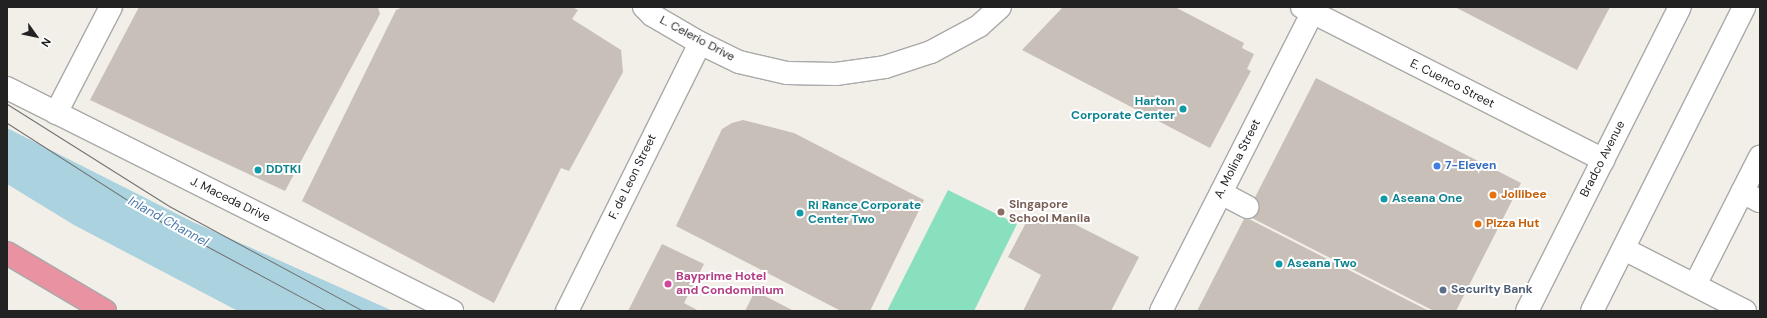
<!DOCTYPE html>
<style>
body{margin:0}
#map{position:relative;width:1767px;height:318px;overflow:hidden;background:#f2efe9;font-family:"DM Sans",sans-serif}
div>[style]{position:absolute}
.pitch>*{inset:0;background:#88e0be}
.water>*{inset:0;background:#aad3df}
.building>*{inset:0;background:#c7bfb8}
.roads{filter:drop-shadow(1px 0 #a9a9a9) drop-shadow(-1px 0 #a9a9a9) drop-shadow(0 1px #a9a9a9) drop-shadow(0 -1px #a9a9a9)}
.minor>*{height:22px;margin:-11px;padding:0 11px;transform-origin:11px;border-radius:11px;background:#fff}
.highway>*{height:22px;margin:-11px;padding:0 11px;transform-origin:11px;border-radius:11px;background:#e892a2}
.tram>*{height:1px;margin:-0.5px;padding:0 0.5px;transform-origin:0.5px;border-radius:0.5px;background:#707070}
.dots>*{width:11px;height:11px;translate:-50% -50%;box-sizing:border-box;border:2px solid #fff;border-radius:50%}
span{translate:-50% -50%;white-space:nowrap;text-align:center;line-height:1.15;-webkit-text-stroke:4px #fff;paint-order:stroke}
.street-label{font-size:12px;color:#222}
.culture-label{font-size:12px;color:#0d838f;font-weight:700}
.right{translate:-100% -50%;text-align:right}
.left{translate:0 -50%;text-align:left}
.shop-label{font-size:12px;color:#366cbe;font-weight:700}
.food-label{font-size:12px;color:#c56008;font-weight:700}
.education-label{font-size:12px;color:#785e54;font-weight:700}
.hotel-label{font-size:12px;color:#b23c85;font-weight:700}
.service-label{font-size:12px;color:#4e5e75;font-weight:700}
.water-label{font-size:13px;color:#4a7aab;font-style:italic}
.frame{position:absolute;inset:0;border:8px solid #222;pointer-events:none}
.north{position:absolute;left:16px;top:16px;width:40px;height:40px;-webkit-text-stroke:3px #fff;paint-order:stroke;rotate:123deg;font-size:11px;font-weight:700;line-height:16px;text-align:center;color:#222}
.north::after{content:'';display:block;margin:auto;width:14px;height:18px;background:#222;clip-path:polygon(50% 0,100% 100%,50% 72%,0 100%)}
</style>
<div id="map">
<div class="pitch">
<div style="clip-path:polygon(948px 190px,1017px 224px,974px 311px,887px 311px)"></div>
</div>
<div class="water">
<div style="clip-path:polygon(7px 128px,193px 222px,393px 311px,238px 311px,74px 225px,7px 184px)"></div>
</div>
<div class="building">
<div style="clip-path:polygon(139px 7px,378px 7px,380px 14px,285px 191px,90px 100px)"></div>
<div style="clip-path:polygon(403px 7px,572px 7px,578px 10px,572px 19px,621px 50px,623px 72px,569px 171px,561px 168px,494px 303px,302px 201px,396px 10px)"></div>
<div style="clip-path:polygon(1063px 7px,1175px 7px,1244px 43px,1242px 48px,1254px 54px,1247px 69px,1251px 71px,1210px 148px,1022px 50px)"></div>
<div style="clip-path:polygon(1455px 7px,1610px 7px,1577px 70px)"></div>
<div style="clip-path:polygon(1316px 78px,1521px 183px,1456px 311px,1434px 311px,1246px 215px)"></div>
<div style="clip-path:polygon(743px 120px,794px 133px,924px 200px,870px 311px,841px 311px,676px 226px,722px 129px,732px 123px)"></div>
<div style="clip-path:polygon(1051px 212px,1139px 257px,1111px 311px,1023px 311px,1041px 275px,1008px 257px,1029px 217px,1044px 225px)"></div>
<div style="clip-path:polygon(1245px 217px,1429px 311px,1197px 311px)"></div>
<div style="clip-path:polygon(662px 244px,704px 264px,684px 303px,699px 311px,628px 311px)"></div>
<div style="clip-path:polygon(755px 291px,794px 311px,745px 311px)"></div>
</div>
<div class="roads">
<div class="minor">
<div style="left:644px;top:7px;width:11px;rotate:45deg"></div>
<div style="left:652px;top:15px;width:56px;rotate:30.3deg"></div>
<div style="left:700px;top:43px;width:43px;rotate:26deg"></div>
<div style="left:739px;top:62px;width:49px;rotate:12.9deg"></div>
<div style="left:787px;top:73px;width:49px;rotate:1.2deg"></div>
<div style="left:836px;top:74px;width:49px;rotate:-8.1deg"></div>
<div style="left:885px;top:67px;width:48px;rotate:-18.1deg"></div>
<div style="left:931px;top:52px;width:55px;rotate:-28.4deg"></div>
<div style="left:979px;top:26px;width:28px;rotate:-42deg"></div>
<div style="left:1302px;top:7px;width:338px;rotate:26.9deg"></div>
<div style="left:7px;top:88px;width:498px;rotate:26.6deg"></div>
<div style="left:56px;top:113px;width:119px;rotate:-62.6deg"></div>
<div style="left:1742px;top:192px;width:20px;rotate:27deg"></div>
<div style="left:1221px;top:193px;width:30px;rotate:28deg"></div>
<div style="left:1624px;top:249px;width:136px;rotate:27.1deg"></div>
<div style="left:1695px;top:285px;width:144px;rotate:-63.1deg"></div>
<div style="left:567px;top:311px;width:299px;rotate:-63.6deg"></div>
<div style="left:1161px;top:311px;width:341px;rotate:-63.1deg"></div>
<div style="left:1527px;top:311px;width:340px;rotate:-63.3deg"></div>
<div style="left:1592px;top:311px;width:340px;rotate:-63.4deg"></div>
</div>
<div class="highway">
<div style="left:7px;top:253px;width:114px;rotate:30.6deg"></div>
</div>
</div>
<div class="tram">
<div style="left:7px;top:104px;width:191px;rotate:32.2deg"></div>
<div style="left:169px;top:206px;width:221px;rotate:28.4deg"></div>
<div style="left:7px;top:123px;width:182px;rotate:32.6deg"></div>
<div style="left:160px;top:221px;width:190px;rotate:28.3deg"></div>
</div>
<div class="dots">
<div style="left:1183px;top:109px;background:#0f9aa8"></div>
<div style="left:1437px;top:166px;background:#3f7fe0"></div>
<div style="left:258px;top:170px;background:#0f9aa8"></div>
<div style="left:1493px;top:195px;background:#e8710a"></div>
<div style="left:1384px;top:199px;background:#0f9aa8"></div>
<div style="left:1001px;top:212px;background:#8d6e63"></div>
<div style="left:800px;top:213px;background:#0f9aa8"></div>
<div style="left:1478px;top:224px;background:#e8710a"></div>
<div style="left:1279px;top:264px;background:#0f9aa8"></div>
<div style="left:668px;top:284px;background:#d1479c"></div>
<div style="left:1443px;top:290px;background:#5c6f8a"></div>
</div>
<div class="street-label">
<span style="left:697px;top:39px;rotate:28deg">L. Celerio Drive</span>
<span style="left:1452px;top:84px;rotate:27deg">E. Cuenco Street</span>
<span style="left:1238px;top:159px;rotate:-63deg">A. Molina Street</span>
<span style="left:1603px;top:159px;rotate:-63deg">Bradco Avenue</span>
<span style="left:633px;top:177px;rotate:-64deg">F. de Leon Street</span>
<span style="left:230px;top:200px;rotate:26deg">J. Maceda Drive</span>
</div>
<div class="culture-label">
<span class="right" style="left:1175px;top:109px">Harton<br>Corporate Center</span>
<span class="left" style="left:266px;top:170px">DDTKI</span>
<span class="left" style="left:1392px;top:199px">Aseana One</span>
<span class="left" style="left:808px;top:213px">Ri Rance Corporate<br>Center Two</span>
<span class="left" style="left:1287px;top:264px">Aseana Two</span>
</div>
<div class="shop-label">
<span class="left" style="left:1445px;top:166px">7-Eleven</span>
</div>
<div class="food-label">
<span class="left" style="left:1501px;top:195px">Jollibee</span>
<span class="left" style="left:1486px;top:224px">Pizza Hut</span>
</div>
<div class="education-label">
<span class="left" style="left:1009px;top:212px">Singapore<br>School Manila</span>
</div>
<div class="hotel-label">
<span class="left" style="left:676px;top:284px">Bayprime Hotel<br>and Condominium</span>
</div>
<div class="service-label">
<span class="left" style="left:1451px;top:290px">Security Bank</span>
</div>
<div class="water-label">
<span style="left:168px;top:222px;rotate:29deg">Inland Channel</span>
</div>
<div class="frame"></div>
<div class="north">N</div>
</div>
